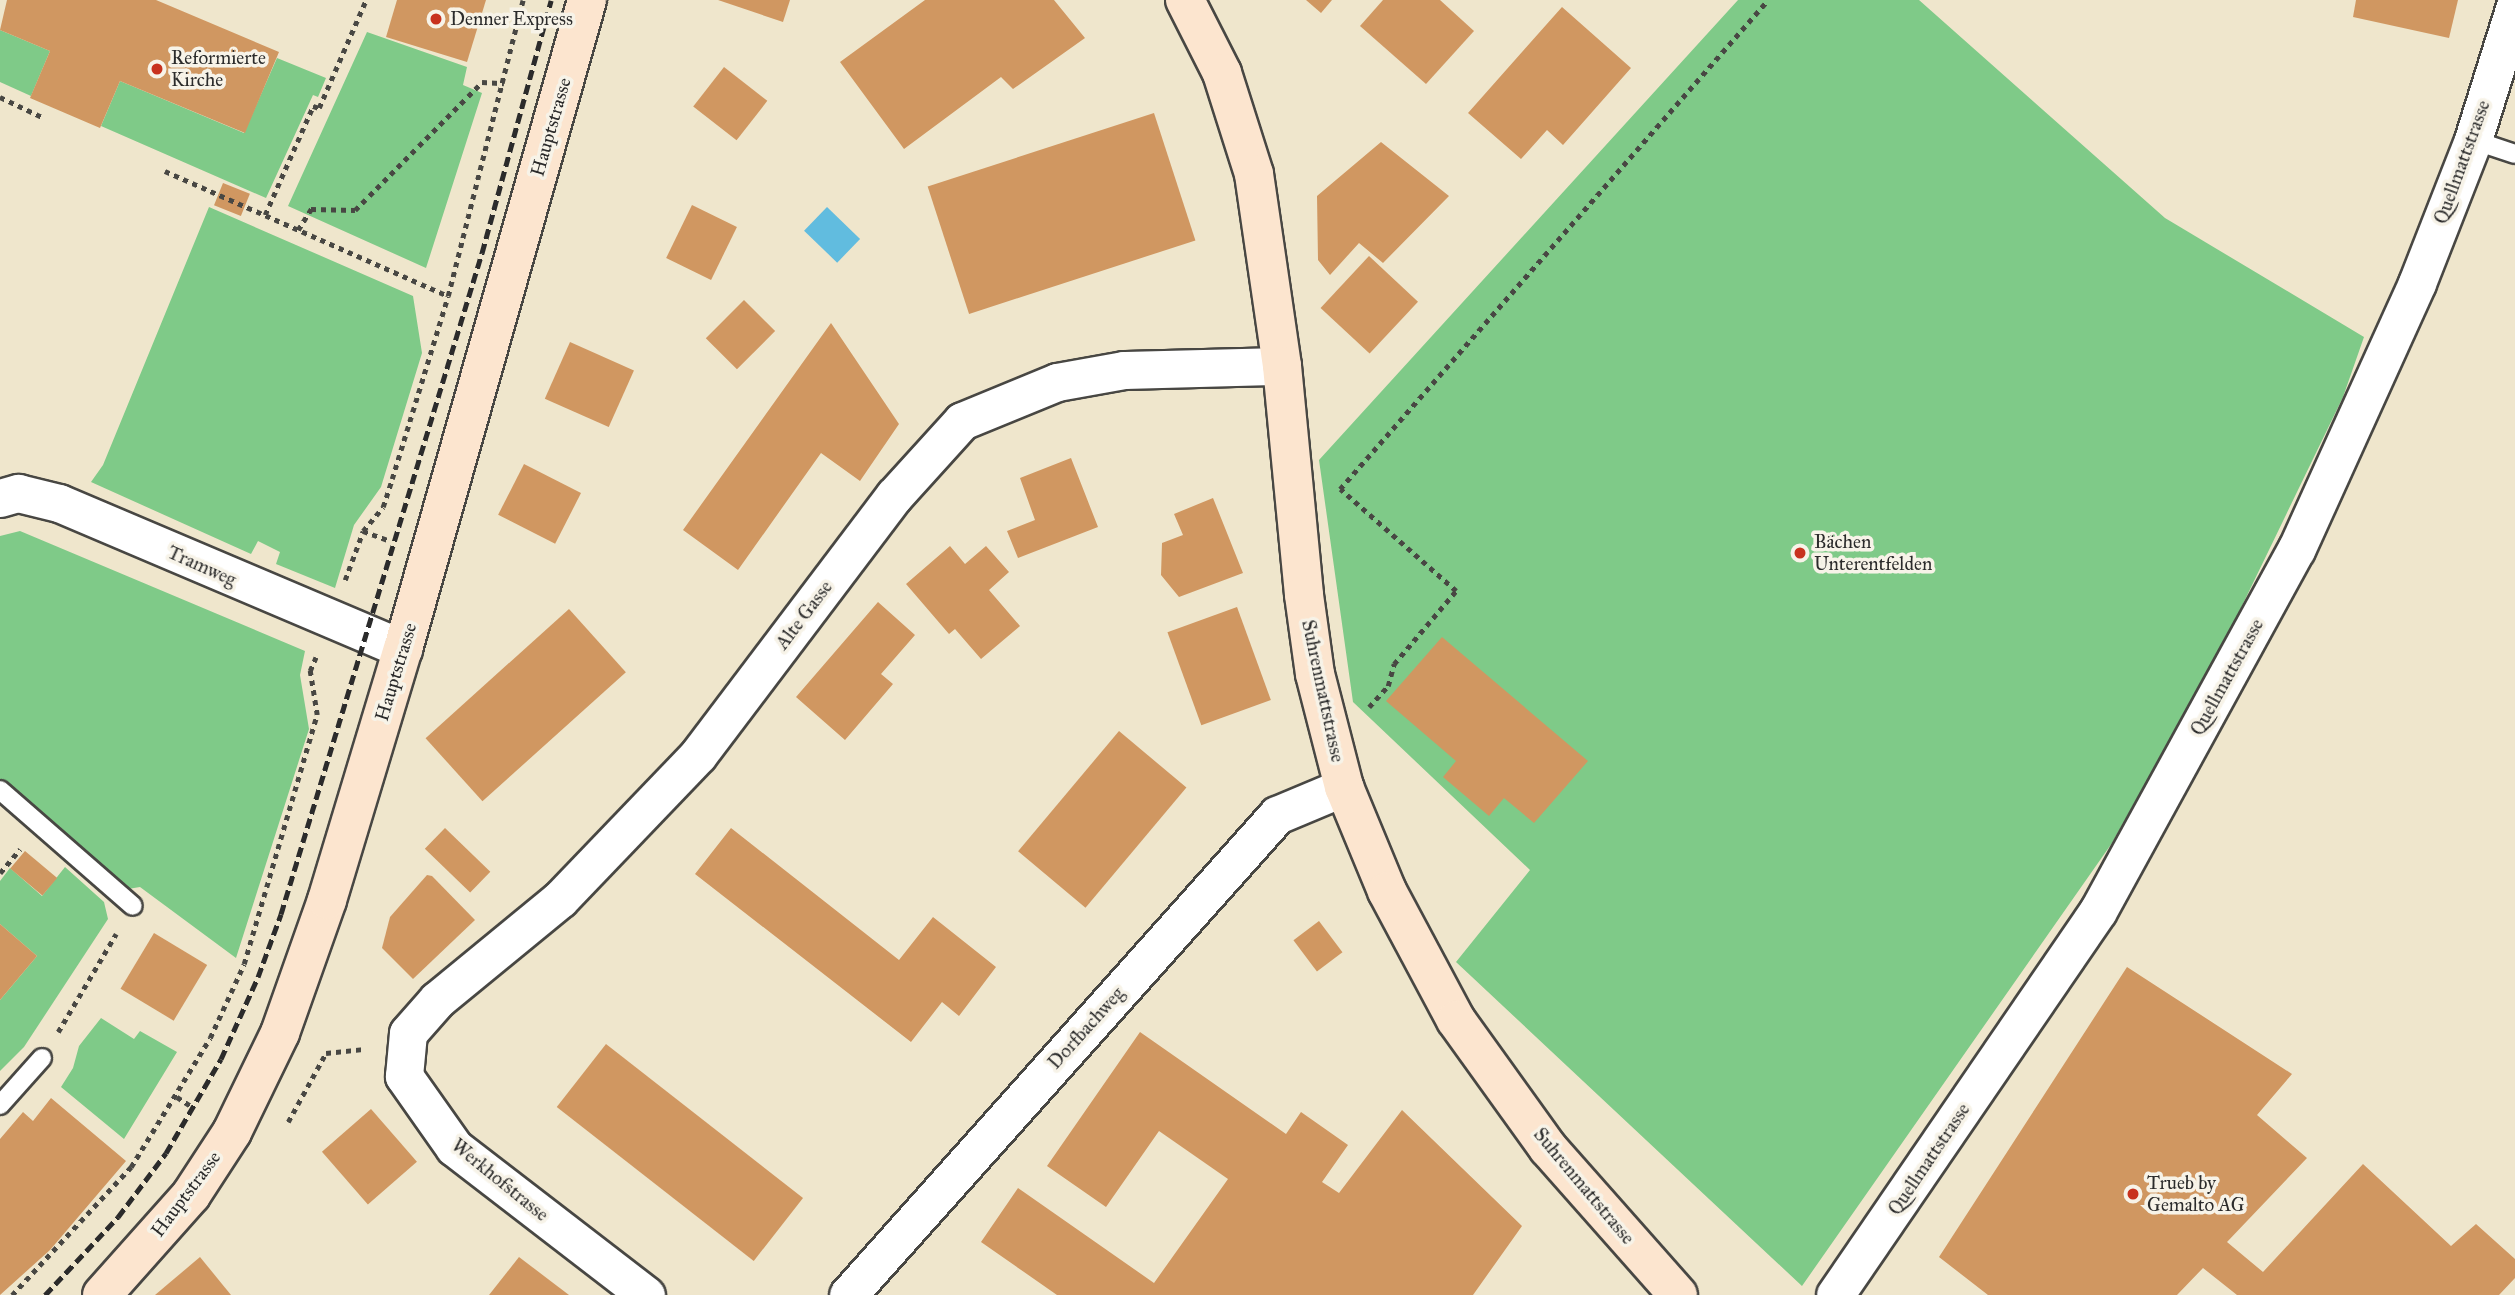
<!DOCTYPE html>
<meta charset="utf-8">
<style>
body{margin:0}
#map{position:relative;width:2515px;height:1295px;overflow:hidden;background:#efe6cc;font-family:"IM FELL Great Primer",serif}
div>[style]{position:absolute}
.green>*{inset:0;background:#7fca88}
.water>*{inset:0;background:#61bcdf;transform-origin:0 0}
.building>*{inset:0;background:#d09761;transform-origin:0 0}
.path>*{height:4.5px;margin-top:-2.25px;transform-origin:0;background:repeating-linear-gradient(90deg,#484743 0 5px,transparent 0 10px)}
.roads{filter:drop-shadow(2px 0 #484743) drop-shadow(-2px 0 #484743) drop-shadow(0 2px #484743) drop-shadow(0 -2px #484743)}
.lane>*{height:18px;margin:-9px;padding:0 9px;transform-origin:9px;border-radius:9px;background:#fff}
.street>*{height:37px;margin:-18.5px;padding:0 18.5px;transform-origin:18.5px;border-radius:18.5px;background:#fff}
.secondary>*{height:38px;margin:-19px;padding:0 19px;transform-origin:19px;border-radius:19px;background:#fce5cf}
.rail>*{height:5px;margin-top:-2.5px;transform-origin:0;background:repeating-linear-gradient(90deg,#2b2b2b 0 10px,transparent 0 15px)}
.dots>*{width:19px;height:19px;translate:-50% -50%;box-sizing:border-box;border:4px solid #f7f3e8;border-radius:50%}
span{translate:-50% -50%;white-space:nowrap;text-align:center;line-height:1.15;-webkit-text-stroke:7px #f7f3e8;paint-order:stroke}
.poi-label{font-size:19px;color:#2b2b2b}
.left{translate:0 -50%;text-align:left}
.street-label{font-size:19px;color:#2b2b2b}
</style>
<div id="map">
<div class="green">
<div style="clip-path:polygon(1738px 0,1919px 0,2165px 218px,2364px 337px,2343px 397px,2222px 647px,2112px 843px,1802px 1286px,1456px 962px,1530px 870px,1353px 702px,1319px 460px)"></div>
<div style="clip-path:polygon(0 30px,50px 51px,31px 96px,0 82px)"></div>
<div style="clip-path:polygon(367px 32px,467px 67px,463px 85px,482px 93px,426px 268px,288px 206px)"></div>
<div style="clip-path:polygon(277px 58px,326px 78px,318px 97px,313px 95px,266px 198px,101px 126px,120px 81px,244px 133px)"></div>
<div style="clip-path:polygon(209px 207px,413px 296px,422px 353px,381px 487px,354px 525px,335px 588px,276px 564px,280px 552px,258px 541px,251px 554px,91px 482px,103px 465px)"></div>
<div style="clip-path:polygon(20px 531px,305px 651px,300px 675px,309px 729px,236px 958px,140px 887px,128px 889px,0 780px,0 536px)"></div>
<div style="clip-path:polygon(65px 867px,104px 902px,108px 919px,24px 1047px,0 1071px,0 1000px,37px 956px,0 924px,0 881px,10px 868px,42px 896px)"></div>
<div style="clip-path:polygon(101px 1018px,134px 1039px,140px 1031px,177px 1052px,124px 1139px,61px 1087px,73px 1068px,79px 1046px)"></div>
</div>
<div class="water">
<div style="left:827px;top:207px;width:46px;height:33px;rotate:44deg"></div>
</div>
<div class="building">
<div style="clip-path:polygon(7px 0,156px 0,279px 52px,245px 133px,120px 81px,100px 128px,30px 98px,50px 51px,0 30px)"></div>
<div style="clip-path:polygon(397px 0,486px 0,467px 62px,386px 37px)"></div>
<div style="clip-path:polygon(718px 0,790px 0,783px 22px)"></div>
<div style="clip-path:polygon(925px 0,1054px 0,1085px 38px,1013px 89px,1001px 77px,904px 149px,840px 62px)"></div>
<div style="clip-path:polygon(1306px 0,1332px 0,1321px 13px)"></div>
<div style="clip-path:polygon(1383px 0,1440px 0,1474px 31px,1426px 84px,1360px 26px)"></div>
<div style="clip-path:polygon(2356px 0,2458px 0,2449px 38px,2353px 17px)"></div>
<div style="clip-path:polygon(1562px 7px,1631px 68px,1563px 145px,1547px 130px,1521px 159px,1468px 113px)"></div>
<div style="left:724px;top:67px;width:55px;height:50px;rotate:38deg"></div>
<div style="left:1154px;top:113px;width:134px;height:238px;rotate:72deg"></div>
<div style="clip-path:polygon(1381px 142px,1449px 196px,1383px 263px,1359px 243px,1330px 275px,1318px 260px,1317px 196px)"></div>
<div style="left:223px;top:183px;width:29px;height:24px;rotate:22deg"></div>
<div style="left:692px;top:205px;width:50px;height:59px;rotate:26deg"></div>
<div style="left:1369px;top:256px;width:67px;height:71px;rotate:43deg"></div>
<div style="left:744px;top:300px;width:44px;height:54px;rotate:45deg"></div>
<div style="clip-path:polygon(831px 323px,899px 424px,860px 481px,821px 453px,738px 570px,683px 530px)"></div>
<div style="left:570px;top:342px;width:70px;height:62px;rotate:24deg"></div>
<div style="clip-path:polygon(1071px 458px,1098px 527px,1018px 558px,1007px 531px,1035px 520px,1020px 478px)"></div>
<div style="left:524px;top:464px;width:64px;height:57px;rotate:27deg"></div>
<div style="clip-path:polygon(1213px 498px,1243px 573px,1179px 597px,1161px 575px,1162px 543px,1183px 535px,1174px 514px)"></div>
<div style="clip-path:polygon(950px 546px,965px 564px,986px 546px,1009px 572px,989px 590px,1020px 626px,981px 659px,955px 629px,949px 634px,906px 584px)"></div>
<div style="clip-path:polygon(878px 602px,915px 635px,881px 674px,893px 684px,845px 740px,796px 697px)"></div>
<div style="left:1237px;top:607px;width:99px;height:74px;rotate:70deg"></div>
<div style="left:569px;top:609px;width:85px;height:193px;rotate:48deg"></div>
<div style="clip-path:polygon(1442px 637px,1588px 761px,1534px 823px,1504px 798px,1489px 816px,1443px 777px,1456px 761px,1386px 701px)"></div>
<div style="left:1119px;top:731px;width:88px;height:157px;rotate:40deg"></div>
<div style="left:445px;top:828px;width:63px;height:29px;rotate:44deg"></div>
<div style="clip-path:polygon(731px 828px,899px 960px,933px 917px,996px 967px,959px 1016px,942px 1002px,911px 1042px,695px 874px)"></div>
<div style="left:25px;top:851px;width:42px;height:23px;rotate:40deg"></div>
<div style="clip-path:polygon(427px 875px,432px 876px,475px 920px,413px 979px,382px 948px,390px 917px)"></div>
<div style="left:1319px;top:921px;width:39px;height:32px;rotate:53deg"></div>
<div style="clip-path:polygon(0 924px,37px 956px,0 1000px)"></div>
<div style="left:154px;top:933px;width:62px;height:65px;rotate:31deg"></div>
<div style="clip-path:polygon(2127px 967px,2292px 1074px,2257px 1115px,2307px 1158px,2227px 1242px,2263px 1272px,2363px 1164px,2451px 1246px,2476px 1224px,2515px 1259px,2515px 1278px,2499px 1295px,2237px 1295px,2203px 1268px,2177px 1295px,1988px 1295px,1939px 1257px)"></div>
<div style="clip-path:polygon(1140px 1032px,1286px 1134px,1301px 1112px,1348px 1145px,1322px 1182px,1339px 1193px,1402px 1110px,1522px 1226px,1473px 1295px,1057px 1295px,981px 1242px,1018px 1188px,1154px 1283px,1228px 1179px,1159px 1131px,1106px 1207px,1047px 1166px)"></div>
<div style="left:606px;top:1044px;width:250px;height:80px;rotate:38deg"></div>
<div style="clip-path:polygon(51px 1098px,126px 1161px,50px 1250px,0 1295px,0 1139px,23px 1112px,33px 1121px)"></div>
<div style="left:371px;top:1109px;width:70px;height:65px;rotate:49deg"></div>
<div style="clip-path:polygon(200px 1257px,231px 1295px,155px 1295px)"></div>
<div style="clip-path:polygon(519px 1257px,569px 1295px,489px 1295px)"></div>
</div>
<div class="path">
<div style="left:0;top:97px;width:49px;rotate:25.5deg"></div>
<div style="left:165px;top:171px;width:309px;rotate:23.8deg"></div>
<div style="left:265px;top:215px;width:119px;rotate:-66.2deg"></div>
<div style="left:313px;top:106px;width:6px;rotate:18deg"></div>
<div style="left:319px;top:108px;width:118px;rotate:-66.5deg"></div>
<div style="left:298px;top:230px;width:25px;rotate:-58deg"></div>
<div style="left:311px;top:209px;width:44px;rotate:1.3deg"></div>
<div style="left:355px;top:210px;width:180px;rotate:-45.2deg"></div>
<div style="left:482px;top:82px;width:22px;rotate:3deg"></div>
<div style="left:363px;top:531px;width:29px;rotate:20deg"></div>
<div style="left:345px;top:580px;width:52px;rotate:-69.8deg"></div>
<div style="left:363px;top:531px;width:31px;rotate:-50deg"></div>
<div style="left:383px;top:507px;width:29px;rotate:-72deg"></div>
<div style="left:392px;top:479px;width:191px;rotate:-73deg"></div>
<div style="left:448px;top:296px;width:305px;rotate:-75.8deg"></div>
<div style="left:1369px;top:707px;width:28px;rotate:-48deg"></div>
<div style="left:1388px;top:686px;width:23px;rotate:-75deg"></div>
<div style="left:1394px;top:664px;width:96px;rotate:-49.7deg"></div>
<div style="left:1456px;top:591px;width:154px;rotate:-138.7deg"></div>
<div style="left:1340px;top:489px;width:650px;rotate:-48.81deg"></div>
<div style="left:0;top:873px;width:31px;rotate:-50deg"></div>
<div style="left:58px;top:1032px;width:114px;rotate:-59.4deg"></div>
<div style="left:177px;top:1097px;width:20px;rotate:33deg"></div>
<div style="left:288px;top:1122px;width:79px;rotate:-61.2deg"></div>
<div style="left:326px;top:1053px;width:37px;rotate:-6deg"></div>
<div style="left:12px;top:1295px;width:175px;rotate:-47.1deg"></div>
<div style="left:131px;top:1167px;width:151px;rotate:-58.5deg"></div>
<div style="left:210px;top:1038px;width:81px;rotate:-65.3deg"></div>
<div style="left:244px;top:964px;width:259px;rotate:-73.7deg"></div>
<div style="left:317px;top:715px;width:45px;rotate:-99deg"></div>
<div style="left:310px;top:671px;width:15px;rotate:-67deg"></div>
</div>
<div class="roads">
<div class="lane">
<div style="left:2473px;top:140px;width:44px;rotate:18.4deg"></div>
<div style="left:0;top:790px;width:176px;rotate:41.1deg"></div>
<div style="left:0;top:1105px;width:63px;rotate:-48.2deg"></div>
</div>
<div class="street">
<div style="left:0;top:498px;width:19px;rotate:-16deg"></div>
<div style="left:18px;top:493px;width:42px;rotate:13.7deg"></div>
<div style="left:59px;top:503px;width:374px;rotate:23deg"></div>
<div style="left:646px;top:1295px;width:242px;rotate:-142.4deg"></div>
<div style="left:454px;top:1147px;width:87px;rotate:-125.2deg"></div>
<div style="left:404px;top:1076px;width:43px;rotate:-84.7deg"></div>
<div style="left:408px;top:1033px;width:44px;rotate:-48.7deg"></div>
<div style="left:437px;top:1000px;width:159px;rotate:-39.4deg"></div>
<div style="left:560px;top:899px;width:199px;rotate:-46.2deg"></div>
<div style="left:698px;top:755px;width:325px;rotate:-52.9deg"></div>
<div style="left:894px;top:496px;width:101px;rotate:-47.8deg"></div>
<div style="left:962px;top:421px;width:103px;rotate:-22.3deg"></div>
<div style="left:1057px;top:382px;width:68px;rotate:-10.2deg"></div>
<div style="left:1124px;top:370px;width:158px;rotate:-1.5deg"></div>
<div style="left:848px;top:1295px;width:644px;rotate:-48.21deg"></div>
<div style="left:1277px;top:815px;width:73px;rotate:-22.7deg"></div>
<div style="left:1835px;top:1295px;width:465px;rotate:-55.6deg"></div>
<div style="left:2098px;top:911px;width:412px;rotate:-61.3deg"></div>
<div style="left:2296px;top:550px;width:293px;rotate:-65.6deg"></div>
<div style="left:2417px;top:283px;width:154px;rotate:-68.6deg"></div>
<div style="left:2473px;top:140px;width:140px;rotate:-72.6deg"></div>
</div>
<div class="secondary">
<div style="left:1185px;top:0;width:82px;rotate:63.1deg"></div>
<div style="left:1222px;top:73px;width:106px;rotate:72.4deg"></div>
<div style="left:1254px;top:174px;width:194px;rotate:81.7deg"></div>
<div style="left:1282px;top:366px;width:230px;rotate:84.5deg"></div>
<div style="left:1304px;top:595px;width:80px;rotate:82.1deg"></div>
<div style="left:1315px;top:674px;width:117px;rotate:75.6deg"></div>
<div style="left:1344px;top:787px;width:113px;rotate:67.5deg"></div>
<div style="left:1387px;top:891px;width:146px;rotate:61.9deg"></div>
<div style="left:1456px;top:1020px;width:158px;rotate:54.3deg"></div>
<div style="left:1548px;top:1148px;width:196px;rotate:48.5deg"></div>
<div style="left:102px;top:1295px;width:134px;rotate:-48.3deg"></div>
<div style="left:191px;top:1195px;width:75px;rotate:-56.9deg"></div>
<div style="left:232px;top:1132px;width:110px;rotate:-64.1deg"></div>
<div style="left:280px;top:1033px;width:141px;rotate:-70.5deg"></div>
<div style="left:327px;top:900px;width:262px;rotate:-73.2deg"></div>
<div style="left:403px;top:649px;width:675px;rotate:-74.17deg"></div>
</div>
</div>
<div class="rail">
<div style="left:45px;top:1295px;width:107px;rotate:-46.9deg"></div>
<div style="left:118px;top:1217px;width:80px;rotate:-53.1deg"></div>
<div style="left:166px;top:1153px;width:109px;rotate:-59.7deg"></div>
<div style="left:221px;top:1059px;width:90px;rotate:-65.7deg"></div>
<div style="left:258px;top:977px;width:67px;rotate:-69.9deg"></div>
<div style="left:281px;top:914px;width:691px;rotate:-73.09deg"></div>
<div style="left:482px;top:253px;width:262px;rotate:-74.7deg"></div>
</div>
<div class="dots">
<div style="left:436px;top:19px;background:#c8321e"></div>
<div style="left:157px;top:69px;background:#c8321e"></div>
<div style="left:1800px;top:553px;background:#c8321e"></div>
<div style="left:2133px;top:1194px;background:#c8321e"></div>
</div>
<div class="poi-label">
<span class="left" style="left:450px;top:19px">Denner Express</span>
<span class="left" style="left:171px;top:69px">Reformierte<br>Kirche</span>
<span class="left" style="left:1814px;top:553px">Bächen<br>Unterentfelden</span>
<span class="left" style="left:2147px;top:1194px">Trueb by<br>Gemalto AG</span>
</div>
<div class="street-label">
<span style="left:551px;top:127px;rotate:-74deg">Hauptstrasse</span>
<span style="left:2462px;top:162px;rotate:-70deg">Quellmattstrasse</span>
<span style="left:202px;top:566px;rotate:24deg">Tramweg</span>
<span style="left:804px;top:615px;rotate:-53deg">Alte Gasse</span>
<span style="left:396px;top:672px;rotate:-73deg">Hauptstrasse</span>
<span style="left:2227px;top:677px;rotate:-61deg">Quellmattstrasse</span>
<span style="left:1323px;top:691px;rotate:78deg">Suhrenmattstrasse</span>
<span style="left:1086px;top:1028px;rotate:-48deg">Dorfbachweg</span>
<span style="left:1929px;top:1159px;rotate:-56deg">Quellmattstrasse</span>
<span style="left:500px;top:1180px;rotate:39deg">Werkhofstrasse</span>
<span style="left:1584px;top:1186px;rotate:50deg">Suhrenmattstrasse</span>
<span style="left:186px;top:1194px;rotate:-53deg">Hauptstrasse</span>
</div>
</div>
